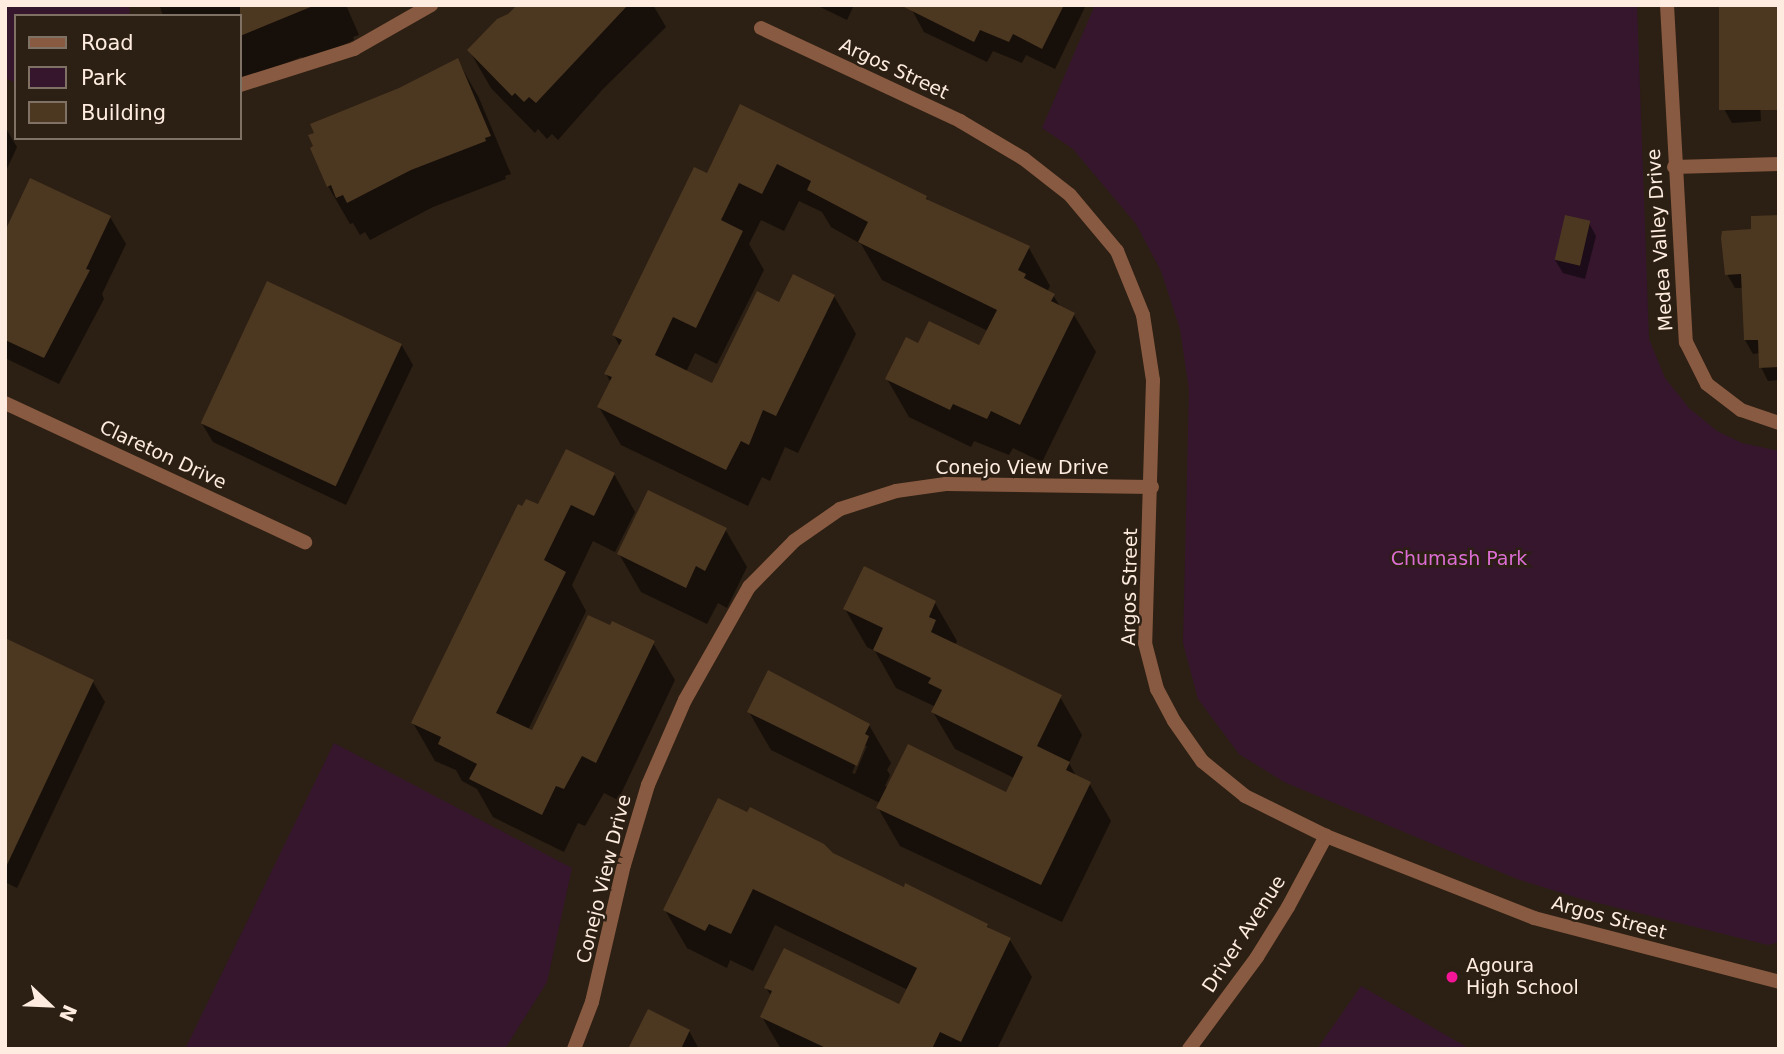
<!DOCTYPE html>
<style>
body{margin:0}
#map{position:relative;width:1784px;height:1054px;overflow:hidden;background:#2c1f13;font-family:"DejaVu Sans",sans-serif}
div>[style]{position:absolute}
.green>*{inset:0;background:#35162d}
.shadow>*{inset:0;background:#0007}
.building>*{inset:0;background:#4c3720;transform-origin:0 0}
.minor>*{height:14px;margin:-7px;padding:0 7px;transform-origin:7px;border-radius:7px;background:#885a41}
.tertiary>*{height:14px;margin:-7px;padding:0 7px;transform-origin:7px;border-radius:7px;background:#885a41}
.dots>*{width:19px;height:19px;translate:-50% -50%;box-sizing:border-box;border:4px solid #2c1f13;border-radius:50%}
span{translate:-50% -50%;white-space:nowrap;text-align:center;line-height:1.15;-webkit-text-stroke:5px #2c1f13;paint-order:stroke}
.street-label{font-size:19px;color:#fdecdf}
.park-label{font-size:19px;color:#dc6dd4}
.poi-label{font-size:19px;color:#fdecdf}
.left{translate:0 -50%;text-align:left}
.frame{position:absolute;inset:0;border:7px solid #fdecdf;pointer-events:none}
.legend{position:absolute;left:14px;top:14px;width:228px;height:126px;box-sizing:border-box;background:#2c1f13;border:2px solid #807165;margin:0;padding:9px 12px;list-style:none;font-size:21px;color:#fdecdf}
.legend li{display:flex;align-items:center;gap:14px;height:35px}
.legend b{width:35px;border:2px solid #807165}
.north{position:absolute;left:14px;top:970px;width:70px;height:70px;-webkit-text-stroke:5px #2c1f13;paint-order:stroke;rotate:113deg;font-size:19px;font-weight:700;line-height:28px;text-align:center;color:#fdecdf}
.north::after{content:'';display:block;margin:auto;width:24px;height:32px;background:#fdecdf;clip-path:polygon(50% 0,100% 100%,50% 72%,0 100%)}
</style>
<div id="map">
<div class="green">
<div style="clip-path:polygon(5px 5px,129px 5px,130px 16px,16px 16px,16px 83px,5px 78px)"></div>
<div style="clip-path:polygon(1095px 5px,1637px 5px,1649px 339px,1665px 378px,1689px 408px,1717px 431px,1742px 443px,1779px 451px,1779px 942px,1768px 945px,1578px 898px,1517px 879px,1284px 782px,1239px 754px,1198px 699px,1183px 643px,1189px 390px,1180px 329px,1161px 271px,1136px 224px,1073px 149px,1042px 128px)"></div>
<div style="clip-path:polygon(334px 743px,572px 868px,547px 982px,505px 1049px,185px 1049px)"></div>
<div style="clip-path:polygon(1361px 986px,1470px 1049px,1317px 1049px)"></div>
</div>
<div class="shadow">
<div style="clip-path:polygon(163px 5px,346px 5px,359px 35px,353px 37px,354px 40px,334px 49px,305px 59px,301px 57px,252px 78px,240px 88px,240px 16px,163px 16px,160px 7px)"></div>
<div style="clip-path:polygon(520px 5px,653px 5px,666px 27px,603px 89px,558px 140px,552px 134px,547px 139px,538px 129px,535px 133px,491px 88px,469px 50px)"></div>
<div style="clip-path:polygon(816px 5px,854px 5px,847px 20px)"></div>
<div style="clip-path:polygon(914px 5px,1086px 5px,1055px 69px,1026px 55px,1022px 63px,993px 51px,987px 62px,924px 32px,912px 10px)"></div>
<div style="clip-path:polygon(458px 61px,479px 98px,511px 174px,505px 176px,506px 179px,433px 207px,370px 240px,365px 232px,360px 235px,353px 223px,350px 224px,328px 186px)"></div>
<div style="clip-path:polygon(1760px 100px,1761px 121px,1732px 123px,1724px 109px)"></div>
<div style="clip-path:polygon(741px 106px,926px 197px,930px 203px,1029px 248px,1050px 286px,1047px 292px,1053px 295px,1061px 308px,1074px 315px,1096px 352px,1042px 462px,1013px 448px,1009px 455px,974px 441px,971px 447px,909px 417px,887px 379px,919px 346px,980px 347px,988px 331px,882px 280px,861px 244px,831px 227px,822px 212px,799px 201px,784px 231px,761px 220px,749px 244px,764px 270px,717px 364px,695px 353px,686px 372px,713px 385px,834px 296px,856px 334px,798px 453px,785px 447px,770px 481px,762px 477px,748px 506px,621px 445px,599px 407px,611px 383px,606px 374px,620px 347px,614px 335px,708px 175px)"></div>
<div style="clip-path:polygon(5px 127px,17px 147px,5px 173px)"></div>
<div style="clip-path:polygon(1779px 216px,1779px 380px,1768px 381px,1761px 367px,1760px 353px,1753px 354px,1745px 340px,1743px 288px,1735px 288px,1727px 274px,1753px 230px)"></div>
<div style="clip-path:polygon(110px 217px,126px 244px,102px 294px,104px 299px,59px 384px,5px 358px,5px 235px)"></div>
<div style="clip-path:polygon(1589px 223px,1596px 236px,1585px 279px,1563px 273px,1555px 260px)"></div>
<div style="clip-path:polygon(401px 344px,413px 365px,346px 505px,213px 442px,201px 422px)"></div>
<div style="clip-path:polygon(614px 474px,635px 512px,615px 552px,593px 541px,572px 585px,586px 611px,528px 730px,533px 733px,653px 643px,675px 680px,618px 800px,604px 793px,585px 826px,578px 823px,564px 852px,493px 817px,477px 789px,462px 781px,456px 770px,435px 761px,413px 723px,539px 507px)"></div>
<div style="clip-path:polygon(725px 529px,747px 567px,727px 608px,718px 603px,707px 624px,641px 592px,619px 554px)"></div>
<div style="clip-path:polygon(evenodd,935px 603px,957px 641px,955px 645px,1060px 697px,1082px 735px,1069px 763px,1076px 776px,1089px 783px,1111px 821px,1062px 922px,900px 846px,878px 808px,880px 803px,771px 750px,749px 712px,869px 725px,891px 763px,887px 770px,890px 775px,885px 786px,888px 787px,1006px 795px,1014px 778px,955px 749px,933px 712px,936px 707px,896px 688px,875px 651px,867px 647px,845px 609px,935px 603px,863px 746px,867px 746px,855px 774px,852px 773px,863px 746px)"></div>
<div style="clip-path:polygon(5px 640px,93px 682px,105px 702px,17px 888px,5px 882px)"></div>
<div style="clip-path:polygon(832px 854px,987px 925px,990px 930px,1010px 940px,1032px 977px,997px 1049px,781px 1049px,762px 1017px,772px 997px,766px 988px,900px 1006px,908px 990px,775px 925px,753px 971px,730px 960px,727px 968px,687px 948px,665px 910px)"></div>
<div style="clip-path:polygon(689px 1031px,699px 1049px,630px 1049px)"></div>
</div>
<div class="building">
<div style="clip-path:polygon(240px 5px,313px 5px,313px 6px,240px 36px)"></div>
<div style="clip-path:polygon(517px 5px,628px 5px,536px 103px,529px 97px,524px 102px,515px 93px,512px 96px,467px 50px,497px 19px,508px 14px)"></div>
<div style="clip-path:polygon(900px 5px,1064px 5px,1042px 49px,1013px 34px,1009px 42px,980px 30px,974px 42px)"></div>
<div style="left:1719px;top:5px;width:60px;height:105px"></div>
<div style="clip-path:polygon(458px 58px,491px 136px,485px 138px,486px 141px,411px 170px,347px 203px,343px 195px,336px 198px,331px 185px,327px 187px,310px 148px,313px 146px,308px 135px,314px 133px,310px 124px,399px 88px)"></div>
<div style="clip-path:polygon(740px 104px,927px 196px,926px 199px,1030px 246px,1018px 270px,1026px 274px,1024px 278px,1055px 294px,1051px 301px,1075px 313px,1020px 425px,991px 411px,987px 419px,953px 404px,950px 410px,885px 379px,906px 337px,918px 343px,929px 321px,979px 345px,997px 310px,858px 242px,868px 222px,807px 190px,811px 181px,777px 164px,762px 194px,739px 183px,721px 220px,743px 231px,711px 297px,696px 328px,673px 317px,655px 355px,712px 383px,757px 291px,779px 302px,793px 274px,835px 295px,776px 416px,763px 410px,749px 445px,741px 441px,726px 470px,597px 407px,612px 377px,604px 374px,622px 340px,612px 335px,694px 167px,707px 173px)"></div>
<div style="clip-path:polygon(30px 178px,111px 216px,86px 269px,90px 270px,44px 358px,5px 340px,5px 231px)"></div>
<div style="left:1565px;top:215px;width:26px;height:46px;rotate:13deg"></div>
<div style="clip-path:polygon(1779px 215px,1779px 367px,1759px 368px,1758px 340px,1744px 340px,1741px 274px,1725px 275px,1721px 238px,1722px 231px,1751px 229px,1751px 216px)"></div>
<div style="left:267px;top:281px;width:149px;height:157px;rotate:25deg"></div>
<div style="clip-path:polygon(566px 449px,615px 473px,594px 516px,571px 505px,544px 560px,566px 572px,496px 713px,532px 730px,588px 615px,610px 625px,612px 621px,655px 641px,596px 763px,582px 756px,564px 789px,556px 786px,542px 815px,469px 779px,477px 764px,438px 744px,441px 737px,411px 723px,518px 504px,522px 506px,526px 499px,538px 504px)"></div>
<div style="clip-path:polygon(648px 490px,727px 528px,705px 571px,696px 566px,686px 588px,617px 554px)"></div>
<div style="clip-path:polygon(864px 566px,936px 601px,929px 617px,936px 620px,931px 632px,1062px 695px,1037px 746px,1070px 762px,1066px 770px,1091px 782px,1041px 885px,876px 808px,908px 744px,1006px 792px,1023px 757px,931px 712px,942px 690px,928px 683px,931px 678px,873px 650px,883px 628px,843px 609px)"></div>
<div style="clip-path:polygon(5px 638px,94px 680px,5px 869px)"></div>
<div style="clip-path:polygon(768px 670px,870px 724px,865px 734px,869px 736px,857px 766px,747px 712px)"></div>
<div style="clip-path:polygon(718px 798px,747px 812px,750px 807px,824px 844px,833px 853px,904px 887px,905px 883px,988px 924px,987px 927px,1011px 938px,961px 1042px,940px 1032px,932px 1049px,828px 1049px,760px 1017px,772px 991px,764px 988px,784px 948px,899px 1004px,917px 968px,753px 889px,731px 934px,709px 924px,705px 931px,663px 910px)"></div>
<div style="clip-path:polygon(648px 1009px,690px 1030px,681px 1049px,628px 1049px)"></div>
</div>
<div class="minor">
<div style="left:1667px;top:5px;width:338px;rotate:86.8deg"></div>
<div style="left:1686px;top:342px;width:47px;rotate:63.4deg"></div>
<div style="left:1707px;top:384px;width:43px;rotate:37.4deg"></div>
<div style="left:1741px;top:410px;width:40px;rotate:18.9deg"></div>
<div style="left:761px;top:28px;width:220px;rotate:25deg"></div>
<div style="left:960px;top:121px;width:74px;rotate:30.7deg"></div>
<div style="left:1024px;top:159px;width:58px;rotate:38deg"></div>
<div style="left:1070px;top:195px;width:73px;rotate:50deg"></div>
<div style="left:1117px;top:251px;width:69px;rotate:67.9deg"></div>
<div style="left:1143px;top:315px;width:66px;rotate:81.3deg"></div>
<div style="left:1153px;top:380px;width:263px;rotate:91.7deg"></div>
<div style="left:1145px;top:643px;width:48px;rotate:75.4deg"></div>
<div style="left:1157px;top:689px;width:36px;rotate:62deg"></div>
<div style="left:1174px;top:721px;width:49px;rotate:55deg"></div>
<div style="left:1202px;top:761px;width:55px;rotate:39.1deg"></div>
<div style="left:1245px;top:796px;width:90px;rotate:26.3deg"></div>
<div style="left:240px;top:85px;width:120px;rotate:-17.5deg"></div>
<div style="left:354px;top:49px;width:89px;rotate:-29.7deg"></div>
<div style="left:1674px;top:167px;width:105px;rotate:-1.6deg"></div>
<div style="left:5px;top:403px;width:331px;rotate:24.9deg"></div>
<div style="left:574px;top:1049px;width:50px;rotate:-69deg"></div>
<div style="left:592px;top:1002px;width:141px;rotate:-76.9deg"></div>
<div style="left:624px;top:865px;width:84px;rotate:-73.3deg"></div>
<div style="left:648px;top:785px;width:93px;rotate:-66.5deg"></div>
<div style="left:685px;top:700px;width:130px;rotate:-60.5deg"></div>
<div style="left:749px;top:587px;width:64px;rotate:-45.6deg"></div>
<div style="left:794px;top:541px;width:56px;rotate:-34.8deg"></div>
<div style="left:840px;top:509px;width:59px;rotate:-17.8deg"></div>
<div style="left:896px;top:491px;width:50px;rotate:-8deg"></div>
<div style="left:946px;top:484px;width:206px;rotate:0.8deg"></div>
</div>
<div class="tertiary">
<div style="left:1189px;top:1049px;width:114px;rotate:-53.5deg"></div>
<div style="left:1257px;top:957px;width:59px;rotate:-58.2deg"></div>
<div style="left:1288px;top:907px;width:81px;rotate:-61.8deg"></div>
<div style="left:1326px;top:836px;width:224px;rotate:21.5deg"></div>
<div style="left:1534px;top:918px;width:253px;rotate:14.6deg"></div>
</div>
<div class="dots">
<div style="left:1452px;top:977px;background:#f41597"></div>
</div>
<div class="street-label">
<span style="left:894px;top:69px;rotate:25deg">Argos Street</span>
<span style="left:1660px;top:240px;rotate:-94deg">Medea Valley Drive</span>
<span style="left:163px;top:455px;rotate:25deg">Clareton Drive</span>
<span style="left:1022px;top:468px">Conejo View Drive</span>
<span style="left:1130px;top:587px;rotate:-89deg">Argos Street</span>
<span style="left:604px;top:879px;rotate:-76deg">Conejo View Drive</span>
<span style="left:1609px;top:918px;rotate:15deg">Argos Street</span>
<span style="left:1244px;top:934px;rotate:-57deg">Driver Avenue</span>
</div>
<div class="park-label">
<span style="left:1459px;top:559px">Chumash Park</span>
</div>
<div class="poi-label">
<span class="left" style="left:1466px;top:977px">Agoura<br>High School</span>
</div>
<div class="frame"></div>
<ul class="legend">
<li><b style="height:9px;background:#885a41"></b>Road</li>
<li><b style="height:19px;background:#35162d"></b>Park</li>
<li><b style="height:19px;background:#4c3720"></b>Building</li>
</ul>
<div class="north">N</div>
</div>
